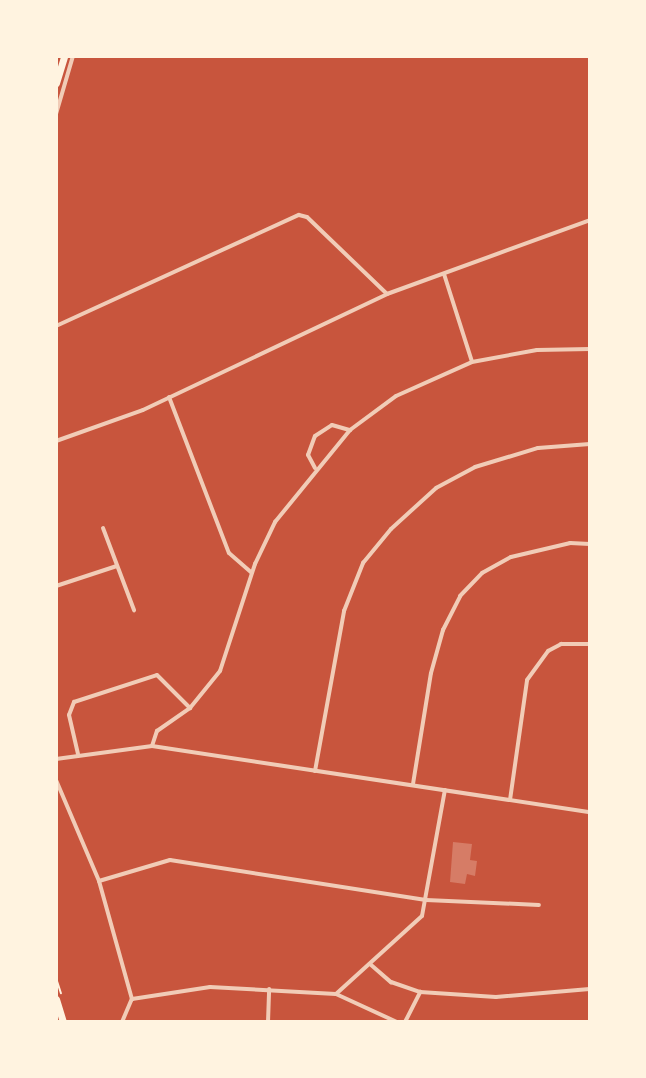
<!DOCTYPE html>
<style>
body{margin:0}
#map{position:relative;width:646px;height:1078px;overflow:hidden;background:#c8553d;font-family:"Golos Text",sans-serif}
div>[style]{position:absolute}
.building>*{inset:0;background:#d67c66}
.path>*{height:2px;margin:-1px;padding:0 1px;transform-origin:1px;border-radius:1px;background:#fff3e0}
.minor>*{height:4px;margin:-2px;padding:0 2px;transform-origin:2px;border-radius:2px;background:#f1ccb7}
.trunk>*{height:7px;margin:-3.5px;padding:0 3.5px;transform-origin:3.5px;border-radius:3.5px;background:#fff3e0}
span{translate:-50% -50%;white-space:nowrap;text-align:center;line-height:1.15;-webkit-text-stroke:6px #fff3e0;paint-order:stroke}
.frame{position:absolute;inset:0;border:58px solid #fff3e0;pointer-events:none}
</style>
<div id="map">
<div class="building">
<div style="clip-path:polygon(453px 842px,472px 844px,470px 860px,477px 861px,475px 876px,467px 874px,465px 884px,450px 882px)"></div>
</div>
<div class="path">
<div style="left:56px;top:978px;width:16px;rotate:72deg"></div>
</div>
<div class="minor">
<div style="left:56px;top:114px;width:60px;rotate:-73.7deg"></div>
<div style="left:444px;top:274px;width:92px;rotate:72.3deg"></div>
<div style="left:56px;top:326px;width:267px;rotate:-24.6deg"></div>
<div style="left:299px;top:215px;width:8px;rotate:14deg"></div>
<div style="left:307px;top:217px;width:110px;rotate:43.9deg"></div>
<div style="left:169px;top:397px;width:167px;rotate:69deg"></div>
<div style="left:229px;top:553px;width:30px;rotate:41deg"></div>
<div style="left:56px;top:441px;width:92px;rotate:-19.6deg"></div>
<div style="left:143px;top:410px;width:270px;rotate:-25.4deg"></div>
<div style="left:387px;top:294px;width:216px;rotate:-20deg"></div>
<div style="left:315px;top:468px;width:15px;rotate:-118deg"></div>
<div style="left:308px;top:455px;width:20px;rotate:-70deg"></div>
<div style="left:315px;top:436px;width:20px;rotate:-33deg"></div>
<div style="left:332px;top:425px;width:19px;rotate:16deg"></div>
<div style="left:103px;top:528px;width:88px;rotate:69.3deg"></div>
<div style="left:56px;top:586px;width:64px;rotate:-18.2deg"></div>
<div style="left:152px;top:746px;width:16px;rotate:-72deg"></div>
<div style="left:157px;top:731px;width:40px;rotate:-34.9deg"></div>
<div style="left:190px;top:708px;width:48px;rotate:-51deg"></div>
<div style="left:220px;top:671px;width:113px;rotate:-71.9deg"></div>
<div style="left:255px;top:564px;width:47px;rotate:-64.5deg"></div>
<div style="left:275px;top:522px;width:119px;rotate:-50.8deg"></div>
<div style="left:350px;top:430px;width:57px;rotate:-36.5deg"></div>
<div style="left:396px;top:396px;width:83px;rotate:-24.1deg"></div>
<div style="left:472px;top:362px;width:66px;rotate:-10.5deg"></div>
<div style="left:537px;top:350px;width:53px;rotate:-1.1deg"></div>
<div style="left:78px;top:754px;width:40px;rotate:-103deg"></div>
<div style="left:69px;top:715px;width:14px;rotate:-69deg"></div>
<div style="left:74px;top:702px;width:87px;rotate:-18deg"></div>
<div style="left:157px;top:675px;width:47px;rotate:45deg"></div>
<div style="left:56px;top:759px;width:97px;rotate:-7.7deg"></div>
<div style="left:152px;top:746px;width:443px;rotate:8.6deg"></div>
<div style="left:315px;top:771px;width:163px;rotate:-79.7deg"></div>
<div style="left:344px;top:611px;width:52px;rotate:-68.4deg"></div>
<div style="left:363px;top:563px;width:44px;rotate:-50.5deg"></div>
<div style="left:391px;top:529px;width:61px;rotate:-42.3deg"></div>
<div style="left:436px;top:488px;width:44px;rotate:-28.3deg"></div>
<div style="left:475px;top:467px;width:66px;rotate:-16.8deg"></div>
<div style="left:538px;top:448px;width:52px;rotate:-4.4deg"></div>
<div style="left:56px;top:780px;width:110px;rotate:66.9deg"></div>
<div style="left:99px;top:881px;width:123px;rotate:74.4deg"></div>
<div style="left:413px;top:784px;width:112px;rotate:-80.8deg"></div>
<div style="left:431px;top:673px;width:45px;rotate:-74.4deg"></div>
<div style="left:443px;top:630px;width:38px;rotate:-63deg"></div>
<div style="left:460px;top:596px;width:32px;rotate:-46deg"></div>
<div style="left:482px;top:573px;width:33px;rotate:-29deg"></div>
<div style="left:511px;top:557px;width:61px;rotate:-13.3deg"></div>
<div style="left:570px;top:543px;width:20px;rotate:3deg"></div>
<div style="left:510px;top:800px;width:121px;rotate:-81.9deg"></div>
<div style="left:527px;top:680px;width:36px;rotate:-54deg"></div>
<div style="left:548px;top:651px;width:15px;rotate:-28deg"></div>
<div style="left:561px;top:644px;width:29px"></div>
<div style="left:99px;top:881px;width:74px;rotate:-16.5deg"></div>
<div style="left:170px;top:860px;width:259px;rotate:8.9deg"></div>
<div style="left:426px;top:900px;width:113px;rotate:2.5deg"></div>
<div style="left:370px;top:964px;width:28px;rotate:41deg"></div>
<div style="left:391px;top:982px;width:31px;rotate:19deg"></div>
<div style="left:420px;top:992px;width:76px;rotate:3.8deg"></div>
<div style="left:496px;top:997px;width:94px;rotate:-4.9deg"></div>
<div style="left:336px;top:994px;width:67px;rotate:24.7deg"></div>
<div style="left:132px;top:999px;width:79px;rotate:-8.7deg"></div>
<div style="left:210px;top:987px;width:126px;rotate:3.2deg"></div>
<div style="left:336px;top:994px;width:116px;rotate:-42.2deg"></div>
<div style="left:422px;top:916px;width:128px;rotate:-79.7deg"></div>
<div style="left:122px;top:1022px;width:25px;rotate:-67deg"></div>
<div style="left:268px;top:1022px;width:33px;rotate:-88deg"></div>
<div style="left:405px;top:1022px;width:34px;rotate:-63deg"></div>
</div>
<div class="trunk">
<div style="left:56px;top:83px;width:28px;rotate:-73deg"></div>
<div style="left:56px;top:999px;width:24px;rotate:73deg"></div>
</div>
<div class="frame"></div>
</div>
